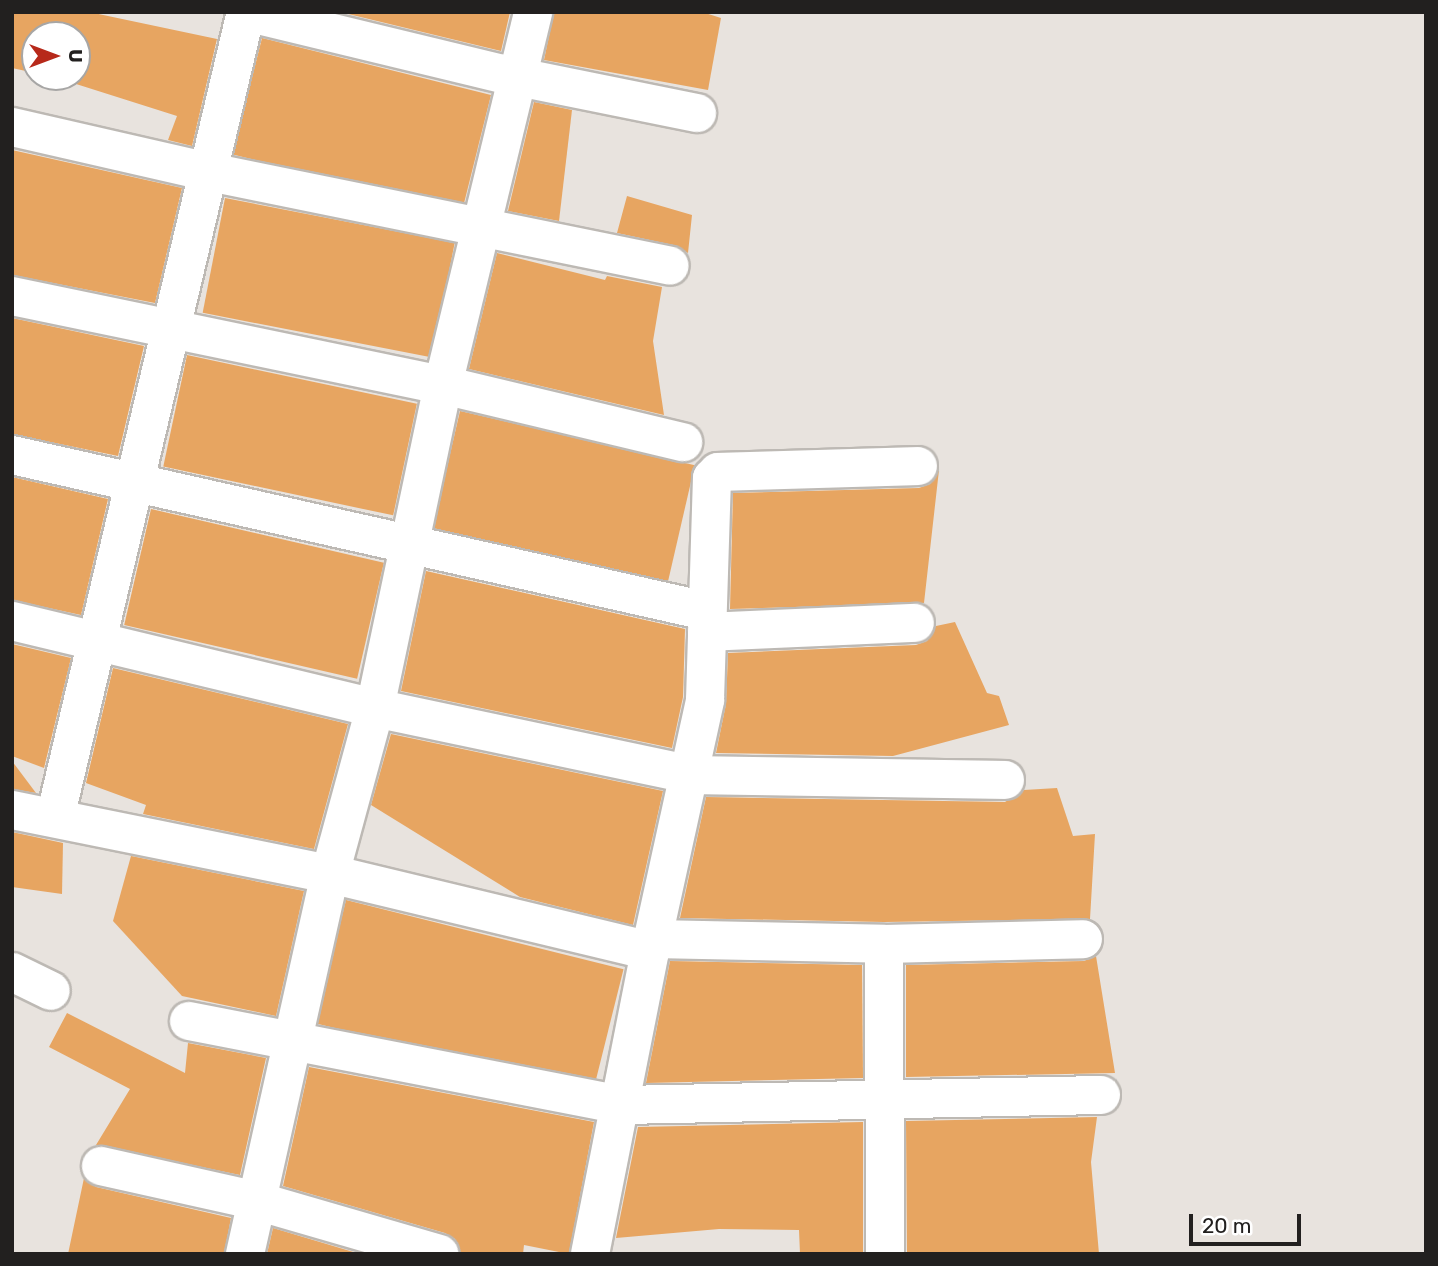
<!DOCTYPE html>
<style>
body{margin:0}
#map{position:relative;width:1438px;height:1266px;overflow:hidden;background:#e8e3de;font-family:Rubik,sans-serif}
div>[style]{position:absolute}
.building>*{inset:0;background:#e7a561;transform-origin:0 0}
.roads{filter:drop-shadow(2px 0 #bdb9b4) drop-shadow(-2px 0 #bdb9b4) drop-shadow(0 2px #bdb9b4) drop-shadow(0 -2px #bdb9b4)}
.minor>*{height:38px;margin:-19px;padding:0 19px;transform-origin:19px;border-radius:19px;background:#fff}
span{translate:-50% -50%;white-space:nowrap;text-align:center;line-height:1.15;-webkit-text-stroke:5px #fff;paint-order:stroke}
.frame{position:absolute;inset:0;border:14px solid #22201f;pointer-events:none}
.north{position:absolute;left:21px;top:21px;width:70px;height:70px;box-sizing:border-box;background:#fff;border:2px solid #a7a6a5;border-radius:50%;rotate:90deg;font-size:19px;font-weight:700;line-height:28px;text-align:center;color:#22201f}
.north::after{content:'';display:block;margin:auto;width:24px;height:32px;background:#b7291a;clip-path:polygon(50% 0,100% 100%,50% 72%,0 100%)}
.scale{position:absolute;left:1189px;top:1214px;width:112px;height:32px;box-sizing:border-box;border:4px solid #22201f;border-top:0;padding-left:9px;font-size:21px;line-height:24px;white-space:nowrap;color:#22201f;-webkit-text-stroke:5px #fff;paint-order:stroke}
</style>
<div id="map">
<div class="building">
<div style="clip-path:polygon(12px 12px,89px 12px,217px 39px,192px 146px,168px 140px,177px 116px,54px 77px,77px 77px,77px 35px,35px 35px,35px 73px,12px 68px)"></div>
<div style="clip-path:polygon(340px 12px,510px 12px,501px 51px)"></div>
<div style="clip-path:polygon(554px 12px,702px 12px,721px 18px,708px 90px,544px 60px)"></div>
<div style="left:262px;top:38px;width:236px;height:120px;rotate:14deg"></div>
<div style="clip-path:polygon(534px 102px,572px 110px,559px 221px,508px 211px)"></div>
<div style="clip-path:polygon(12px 150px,182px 188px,155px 303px,12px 275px)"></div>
<div style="clip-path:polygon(627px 196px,692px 215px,688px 253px,673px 245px,617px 233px)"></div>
<div style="left:225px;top:198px;width:234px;height:117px;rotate:11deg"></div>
<div style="clip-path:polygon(497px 253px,605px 280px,607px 276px,662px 287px,653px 341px,664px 415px,469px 369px)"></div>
<div style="clip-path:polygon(12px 318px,144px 346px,118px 456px,12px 434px)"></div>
<div style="left:187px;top:355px;width:235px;height:114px;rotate:12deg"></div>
<div style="left:460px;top:411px;width:241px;height:120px;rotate:13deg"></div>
<div style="clip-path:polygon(939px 470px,924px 603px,730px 609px,733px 493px,919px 488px,930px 484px)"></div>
<div style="clip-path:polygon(12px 477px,108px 499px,81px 615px,12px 600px)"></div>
<div style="left:151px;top:509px;width:239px;height:119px;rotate:13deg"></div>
<div style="clip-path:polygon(426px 571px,685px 629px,683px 697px,672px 748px,401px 691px)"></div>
<div style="clip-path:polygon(955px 622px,987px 693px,999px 696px,1009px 725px,893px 756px,716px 753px,726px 704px,728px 653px,916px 645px,927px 641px,936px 626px)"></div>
<div style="clip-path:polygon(12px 644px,71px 658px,44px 768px,12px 756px)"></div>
<div style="clip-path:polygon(113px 668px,348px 724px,314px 849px,143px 814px,146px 805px,86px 783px)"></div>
<div style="clip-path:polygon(391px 734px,663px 791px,633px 925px,520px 897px,371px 805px)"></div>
<div style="clip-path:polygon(12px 761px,36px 793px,12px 789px)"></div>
<div style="clip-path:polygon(1057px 788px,1073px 836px,1095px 834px,1090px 919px,884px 922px,680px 918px,706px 797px,1005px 802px,1024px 790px)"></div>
<div style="clip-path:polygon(12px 832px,63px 843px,62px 894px,12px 887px)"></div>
<div style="clip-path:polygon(131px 856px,304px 891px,276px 1016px,182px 996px,113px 921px)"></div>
<div style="left:346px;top:900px;width:286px;height:127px;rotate:14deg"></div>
<div style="clip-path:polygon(1096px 956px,1115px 1073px,906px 1077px,906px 965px,1084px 961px)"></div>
<div style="clip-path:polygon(670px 961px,862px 965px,863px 1078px,646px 1083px)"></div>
<div style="clip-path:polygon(67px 1013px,185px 1073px,188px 1043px,266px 1058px,240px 1175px,96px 1145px,130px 1089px,49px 1047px)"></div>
<div style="clip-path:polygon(309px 1067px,594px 1122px,569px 1254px,524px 1245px,523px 1254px,460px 1254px,455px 1239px,445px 1233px,283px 1186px)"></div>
<div style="clip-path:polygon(1097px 1117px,1091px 1162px,1099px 1254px,907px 1254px,906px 1121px)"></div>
<div style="clip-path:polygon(863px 1122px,863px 1254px,800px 1254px,799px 1230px,719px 1229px,616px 1238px,638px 1127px)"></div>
<div style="clip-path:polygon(84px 1178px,96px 1187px,231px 1218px,224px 1254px,68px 1254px)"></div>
<div style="clip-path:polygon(273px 1228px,360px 1254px,267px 1254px)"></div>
</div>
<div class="roads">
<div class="minor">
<div style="left:12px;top:127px;width:202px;rotate:12.9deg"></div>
<div style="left:209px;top:172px;width:470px;rotate:11.5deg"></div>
<div style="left:12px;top:296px;width:440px;rotate:11.7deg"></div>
<div style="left:443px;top:385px;width:247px;rotate:13.4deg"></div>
<div style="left:12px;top:455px;width:711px;rotate:12.67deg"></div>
<div style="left:12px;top:621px;width:373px;rotate:13.5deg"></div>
<div style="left:375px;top:708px;width:324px;rotate:11.9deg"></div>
<div style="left:692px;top:775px;width:313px;rotate:0.9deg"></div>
<div style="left:707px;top:632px;width:208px;rotate:-2.5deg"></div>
<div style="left:12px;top:810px;width:324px;rotate:11.4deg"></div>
<div style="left:330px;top:874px;width:329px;rotate:13.5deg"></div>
<div style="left:650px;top:951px;width:309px;rotate:101.2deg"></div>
<div style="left:55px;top:818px;width:828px;rotate:-76.67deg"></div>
<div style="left:246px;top:12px;width:264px;rotate:13.6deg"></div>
<div style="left:503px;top:74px;width:198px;rotate:11.4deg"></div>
<div style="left:654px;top:939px;width:230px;rotate:1.2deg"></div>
<div style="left:884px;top:944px;width:199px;rotate:-1.4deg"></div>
<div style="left:884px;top:944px;width:310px;rotate:89.8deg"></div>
<div style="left:650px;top:951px;width:257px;rotate:-77.6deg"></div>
<div style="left:705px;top:700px;width:222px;rotate:-88.2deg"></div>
<div style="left:712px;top:478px;width:8px;rotate:-45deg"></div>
<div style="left:718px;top:472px;width:200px;rotate:-1.7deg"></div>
<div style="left:12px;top:972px;width:43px;rotate:26deg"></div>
<div style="left:189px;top:1021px;width:442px;rotate:11deg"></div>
<div style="left:623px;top:1105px;width:478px;rotate:-1.2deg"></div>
<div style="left:101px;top:1166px;width:160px;rotate:12.6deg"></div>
<div style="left:257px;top:1201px;width:190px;rotate:16.2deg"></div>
<div style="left:245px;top:1254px;width:389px;rotate:-77.4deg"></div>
<div style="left:330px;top:874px;width:172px;rotate:-74.8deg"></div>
<div style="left:375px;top:708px;width:330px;rotate:-78.1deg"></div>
<div style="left:443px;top:385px;width:384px;rotate:-76.4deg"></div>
</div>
</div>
<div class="frame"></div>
<div class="north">U</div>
<div class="scale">20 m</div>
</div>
